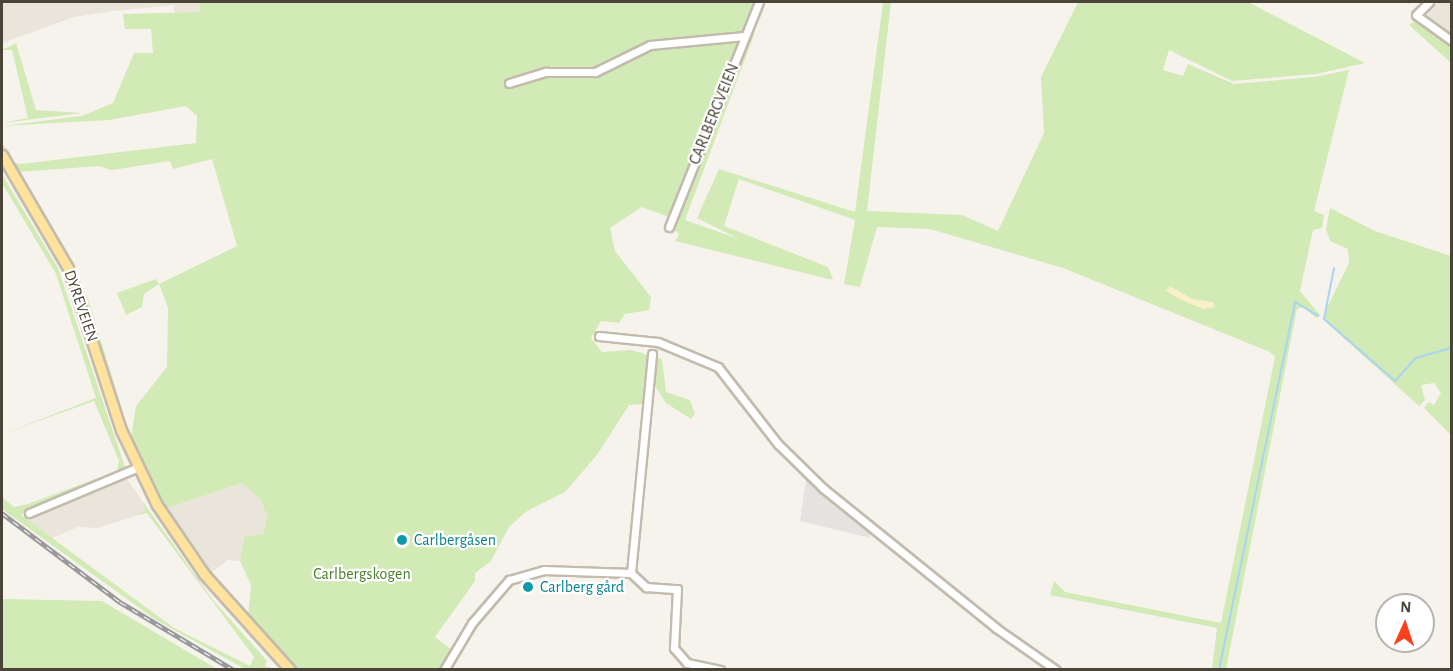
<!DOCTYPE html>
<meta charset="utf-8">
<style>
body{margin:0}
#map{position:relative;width:1453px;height:671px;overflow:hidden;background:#f6f3ec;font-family:"Alegreya Sans",sans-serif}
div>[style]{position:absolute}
.residential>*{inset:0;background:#eae5da}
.green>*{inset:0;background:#d2eab5}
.sand>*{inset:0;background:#f9efc9}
.parking>*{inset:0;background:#e5e3e0}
.stream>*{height:2px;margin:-1px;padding:0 1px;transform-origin:1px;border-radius:1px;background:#a9d4f2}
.roads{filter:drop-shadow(2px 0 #c2bbae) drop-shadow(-2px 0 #c2bbae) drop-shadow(0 2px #c2bbae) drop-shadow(0 -2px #c2bbae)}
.minor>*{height:7px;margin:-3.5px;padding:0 3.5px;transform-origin:3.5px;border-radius:3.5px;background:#fff}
.major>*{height:9px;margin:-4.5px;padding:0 4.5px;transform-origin:4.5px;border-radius:4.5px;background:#ffe39c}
.rail>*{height:4.5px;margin-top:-2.25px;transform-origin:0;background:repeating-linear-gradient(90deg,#fff 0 7px,#9a9a9a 0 14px);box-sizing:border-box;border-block:2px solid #9a9a9a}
.dots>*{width:16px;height:16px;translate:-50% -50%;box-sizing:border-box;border:3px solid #fff;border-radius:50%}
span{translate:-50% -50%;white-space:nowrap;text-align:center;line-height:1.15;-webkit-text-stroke:4.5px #fff;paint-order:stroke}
.street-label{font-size:16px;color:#4b4439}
.culture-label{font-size:16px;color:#0d838f}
.left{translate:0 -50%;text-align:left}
.park-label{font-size:16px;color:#4a7f2a}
.frame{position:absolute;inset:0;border:3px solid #4b4439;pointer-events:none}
.north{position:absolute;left:1375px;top:593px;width:60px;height:60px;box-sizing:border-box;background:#fff;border:2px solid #b7b4b0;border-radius:50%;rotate:3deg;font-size:16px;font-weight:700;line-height:24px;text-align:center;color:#4b4439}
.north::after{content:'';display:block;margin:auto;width:21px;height:27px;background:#fc3f1d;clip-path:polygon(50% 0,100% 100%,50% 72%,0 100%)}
</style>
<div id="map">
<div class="residential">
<div style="clip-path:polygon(2px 2px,200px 2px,200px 12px,174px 13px,174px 5px,114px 11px,74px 17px,2px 43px)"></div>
<div style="clip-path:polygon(1435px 2px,1451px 2px,1451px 34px,1426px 19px)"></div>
<div style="clip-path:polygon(124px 475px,143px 502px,145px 510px,138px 515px,98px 528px,78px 527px,52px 538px,26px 519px)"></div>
<div style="clip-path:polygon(242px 483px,261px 500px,267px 517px,263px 534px,244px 537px,240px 561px,228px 560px,209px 574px,165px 509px)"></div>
</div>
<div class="green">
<div style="clip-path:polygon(200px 2px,756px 2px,669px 217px,642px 207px,610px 228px,615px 251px,651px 297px,649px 310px,625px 314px,619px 323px,601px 321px,591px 338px,602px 352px,631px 350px,662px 359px,666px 392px,690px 400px,695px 414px,691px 419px,666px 403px,653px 383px,644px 404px,629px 405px,597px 455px,565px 492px,527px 511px,509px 527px,491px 561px,475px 573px,475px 581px,435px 637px,453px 651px,442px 669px,295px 669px,248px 618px,251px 585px,240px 561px,244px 537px,263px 534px,267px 517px,261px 500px,242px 483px,165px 509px,127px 436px,73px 269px,88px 299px,131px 438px,136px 406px,167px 367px,168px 308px,159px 284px,144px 294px,142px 307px,126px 315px,117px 293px,156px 279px,159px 284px,237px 246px,212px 159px,173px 169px,170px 161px,112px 170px,98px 166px,18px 172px,53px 233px,2px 149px,2px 142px,12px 162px,21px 164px,196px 143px,197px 116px,186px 106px,109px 120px,2px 126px,82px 116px,113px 103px,134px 53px,153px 53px,151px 29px,125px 29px,123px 14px,200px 12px)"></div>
<div style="clip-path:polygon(891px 2px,867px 211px,962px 215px,998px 231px,1044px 133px,1041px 77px,1078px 2px,1248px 2px,1365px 63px,1316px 74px,1232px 81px,1169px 50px,1163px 70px,1183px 76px,1188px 64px,1234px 84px,1314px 77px,1349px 70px,1314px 211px,1324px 215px,1322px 228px,1313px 230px,1300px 291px,1320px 315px,1316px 318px,1304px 307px,1297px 309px,1226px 669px,1212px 669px,1217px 628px,1050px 595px,1054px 581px,1065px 592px,1221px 623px,1275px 357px,1270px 352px,1063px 268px,930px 229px,877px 227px,860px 287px,844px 284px,855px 220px,739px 179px,724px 226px,828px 267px,833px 280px,675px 241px,679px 234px,672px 227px,750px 33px,755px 32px,685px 220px,739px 239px,697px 218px,719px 169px,855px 212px,883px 3px)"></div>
<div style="clip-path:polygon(1416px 20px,1451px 46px,1451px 63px,1409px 25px)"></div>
<div style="clip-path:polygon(16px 43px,36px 110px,82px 113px,2px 123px,28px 118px,12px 50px,2px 50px)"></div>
<div style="clip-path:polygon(2px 174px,58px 268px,125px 467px,120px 472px,30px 508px,21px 515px,174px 628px,250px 666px,254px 657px,147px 513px,138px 515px,145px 510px,143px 502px,213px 600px,267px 661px,265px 666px,275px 669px,245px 669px,156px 620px,2px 509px,2px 497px,14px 507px,28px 504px,117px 471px,119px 461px,94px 401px,2px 434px,96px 398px,56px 274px,2px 183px)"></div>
<div style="clip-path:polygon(1330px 208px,1375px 231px,1451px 256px,1451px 435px,1424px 408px,1429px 402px,1434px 405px,1441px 393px,1434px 383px,1421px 385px,1425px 400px,1419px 406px,1326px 322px,1325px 312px,1349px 263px,1348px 249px,1330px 241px,1326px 229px)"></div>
<div style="clip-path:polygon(2px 599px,102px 601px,217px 669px,2px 669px)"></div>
</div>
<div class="sand">
<div style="clip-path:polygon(1170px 286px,1192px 299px,1213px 302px,1215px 307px,1204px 309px,1179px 299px,1166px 291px)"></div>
</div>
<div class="parking">
<div style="clip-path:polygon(806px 479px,871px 528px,870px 538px,800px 521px)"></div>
</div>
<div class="stream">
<div style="left:1334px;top:268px;width:52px;rotate:101.1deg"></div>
<div style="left:1324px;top:319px;width:94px;rotate:41.1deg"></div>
<div style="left:1395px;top:381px;width:31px;rotate:-48deg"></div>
<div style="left:1416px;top:358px;width:37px;rotate:-16deg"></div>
<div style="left:1219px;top:670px;width:376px;rotate:-78.3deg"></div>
<div style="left:1295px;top:302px;width:27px;rotate:31deg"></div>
</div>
<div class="roads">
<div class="minor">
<div style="left:1429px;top:2px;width:18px;rotate:135deg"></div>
<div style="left:1416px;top:15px;width:44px;rotate:35.8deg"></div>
<div style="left:509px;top:83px;width:39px;rotate:-17deg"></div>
<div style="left:546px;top:72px;width:49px"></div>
<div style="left:595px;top:72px;width:61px;rotate:-26.1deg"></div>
<div style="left:650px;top:45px;width:95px;rotate:-5.4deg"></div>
<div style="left:669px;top:227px;width:242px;rotate:-68.2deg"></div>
<div style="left:599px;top:336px;width:59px;rotate:5.8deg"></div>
<div style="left:658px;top:342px;width:65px;rotate:22.6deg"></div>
<div style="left:718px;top:367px;width:98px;rotate:52.1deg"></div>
<div style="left:778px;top:444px;width:64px;rotate:44.4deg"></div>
<div style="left:824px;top:489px;width:221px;rotate:38.9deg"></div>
<div style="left:996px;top:628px;width:73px;rotate:35deg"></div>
<div style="left:29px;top:513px;width:116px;rotate:-22.8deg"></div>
<div style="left:631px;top:573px;width:220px;rotate:-84.5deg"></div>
<div style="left:631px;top:573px;width:21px;rotate:43deg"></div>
<div style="left:646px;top:587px;width:31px;rotate:4deg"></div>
<div style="left:677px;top:589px;width:59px;rotate:92.9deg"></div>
<div style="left:674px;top:648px;width:20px;rotate:49deg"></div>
<div style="left:687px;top:663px;width:34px;rotate:12deg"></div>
<div style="left:444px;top:670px;width:55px;rotate:-59.2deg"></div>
<div style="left:472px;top:623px;width:57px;rotate:-49.3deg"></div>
<div style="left:509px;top:580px;width:36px;rotate:-16deg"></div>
<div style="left:544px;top:570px;width:87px;rotate:2deg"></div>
</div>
<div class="major">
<div style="left:2px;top:155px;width:131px;rotate:59.7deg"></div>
<div style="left:68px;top:268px;width:170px;rotate:71.9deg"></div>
<div style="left:121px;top:430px;width:83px;rotate:64.4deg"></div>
<div style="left:157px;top:505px;width:83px;rotate:55.7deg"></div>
<div style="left:204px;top:574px;width:129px;rotate:48.1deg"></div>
</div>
</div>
<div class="rail">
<div style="left:2px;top:513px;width:148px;rotate:37deg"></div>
<div style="left:120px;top:602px;width:133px;rotate:30.8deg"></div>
</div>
<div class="dots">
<div style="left:402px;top:540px;background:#0f9aa8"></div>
<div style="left:528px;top:587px;background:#0f9aa8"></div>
</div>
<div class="street-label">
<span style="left:714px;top:114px;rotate:-68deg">CARLBERGVEIEN</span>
<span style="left:81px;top:306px;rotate:71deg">DYREVEIEN</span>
</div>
<div class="culture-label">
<span class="left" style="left:414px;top:540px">Carlbergåsen</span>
<span class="left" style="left:540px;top:587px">Carlberg gård</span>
</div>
<div class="park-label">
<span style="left:362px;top:574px">Carlbergskogen</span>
</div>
<div class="frame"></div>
<div class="north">N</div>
</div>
